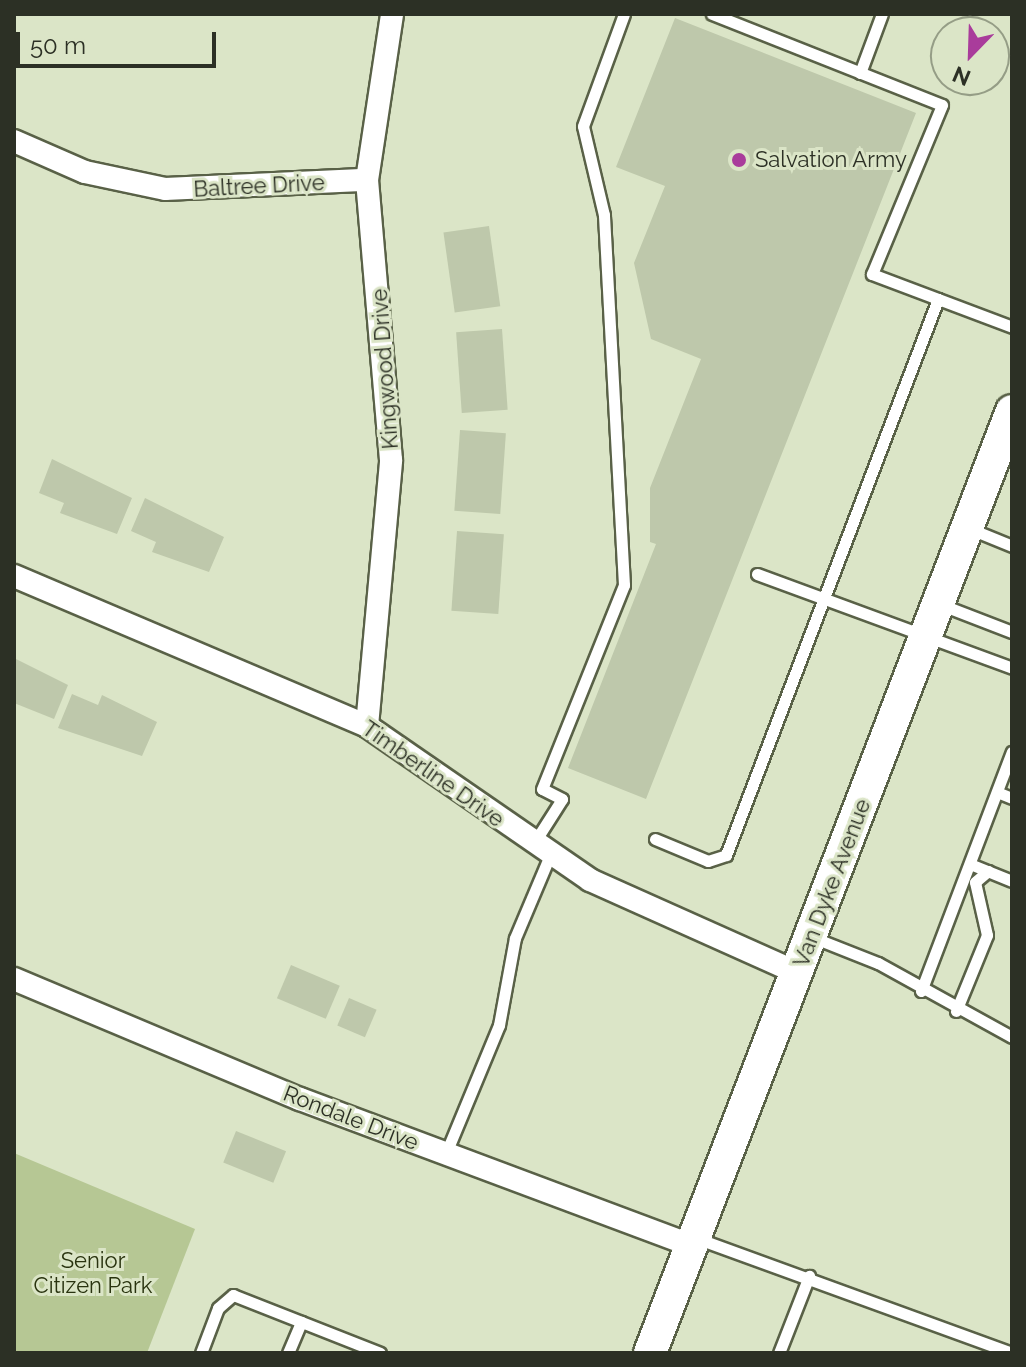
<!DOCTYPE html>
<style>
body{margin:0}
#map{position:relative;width:1026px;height:1367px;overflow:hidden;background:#dbe5c7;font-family:Raleway,sans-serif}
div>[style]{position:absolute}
.green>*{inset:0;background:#b6c794}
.building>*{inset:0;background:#bec8ab;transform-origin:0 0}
.roads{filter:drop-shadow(2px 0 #596147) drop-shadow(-2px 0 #596147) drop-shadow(0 2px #596147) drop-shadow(0 -2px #596147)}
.lane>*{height:11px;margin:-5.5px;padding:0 5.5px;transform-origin:5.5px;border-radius:5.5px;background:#fff}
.street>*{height:22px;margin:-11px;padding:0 11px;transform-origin:11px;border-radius:11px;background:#fff}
.secondary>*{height:32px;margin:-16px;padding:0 16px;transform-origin:16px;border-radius:16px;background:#fff}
.dots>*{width:22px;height:22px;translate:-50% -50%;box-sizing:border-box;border:4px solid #dbe5c7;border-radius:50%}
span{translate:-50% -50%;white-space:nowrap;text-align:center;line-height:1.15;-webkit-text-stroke:6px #dbe5c7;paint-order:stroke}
.poi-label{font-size:22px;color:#2c3025}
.left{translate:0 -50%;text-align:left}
.street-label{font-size:22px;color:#2c3025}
.park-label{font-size:22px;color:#29330f}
.frame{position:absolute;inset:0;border:16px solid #2c3025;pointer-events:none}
.north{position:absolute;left:930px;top:16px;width:80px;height:80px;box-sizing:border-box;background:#dbe5c7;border:2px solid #959d86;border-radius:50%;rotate:203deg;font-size:22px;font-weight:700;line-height:32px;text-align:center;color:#2c3025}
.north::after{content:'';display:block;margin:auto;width:28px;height:36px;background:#a93c9b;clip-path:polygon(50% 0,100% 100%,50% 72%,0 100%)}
.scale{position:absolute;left:16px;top:32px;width:200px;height:36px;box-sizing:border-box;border:4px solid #2c3025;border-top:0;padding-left:10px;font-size:24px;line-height:28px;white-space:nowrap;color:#2c3025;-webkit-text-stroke:6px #dbe5c7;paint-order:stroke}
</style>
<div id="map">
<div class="green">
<div style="clip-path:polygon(14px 1153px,195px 1229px,147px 1353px,14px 1353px)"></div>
</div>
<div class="building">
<div style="clip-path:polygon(675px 18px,916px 113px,646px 799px,568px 768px,656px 544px,650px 542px,650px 488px,701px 359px,651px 339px,634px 263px,665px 186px,616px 167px)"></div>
<div style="left:489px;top:226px;width:81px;height:46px;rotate:82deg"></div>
<div style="left:502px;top:329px;width:81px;height:46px;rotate:86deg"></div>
<div style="left:460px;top:430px;width:46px;height:81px;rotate:4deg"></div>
<div style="clip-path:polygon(52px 459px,132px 498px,117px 534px,60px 513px,64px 503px,39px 493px)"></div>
<div style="clip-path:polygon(145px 498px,224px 537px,209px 572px,152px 552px,156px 542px,131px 531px)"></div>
<div style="left:457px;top:531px;width:47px;height:80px;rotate:4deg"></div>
<div style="clip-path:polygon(14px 658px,68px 685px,54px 719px,14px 703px)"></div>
<div style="clip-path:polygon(72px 694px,98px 705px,102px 695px,157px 722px,142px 756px,58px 728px)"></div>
<div style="left:291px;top:965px;width:53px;height:36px;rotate:23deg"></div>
<div style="left:349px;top:998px;width:30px;height:30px;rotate:23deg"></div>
<div style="left:236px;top:1131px;width:54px;height:34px;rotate:22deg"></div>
</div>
<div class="roads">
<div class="lane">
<div style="left:712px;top:14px;width:247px;rotate:21.6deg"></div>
<div style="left:942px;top:105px;width:183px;rotate:112.5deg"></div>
<div style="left:872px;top:274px;width:150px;rotate:20.7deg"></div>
<div style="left:860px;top:73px;width:63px;rotate:-69.6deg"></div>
<div style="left:968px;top:528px;width:48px;rotate:22.2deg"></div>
<div style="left:757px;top:574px;width:272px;rotate:20.2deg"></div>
<div style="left:942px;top:605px;width:75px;rotate:21.1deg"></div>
<div style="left:997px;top:792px;width:16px;rotate:22deg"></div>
<div style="left:655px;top:839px;width:57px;rotate:22.5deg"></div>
<div style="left:708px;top:861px;width:19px;rotate:-18deg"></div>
<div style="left:726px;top:855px;width:595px;rotate:-69.13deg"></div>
<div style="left:534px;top:843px;width:52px;rotate:-57.5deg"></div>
<div style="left:562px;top:799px;width:22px;rotate:-153deg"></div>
<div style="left:542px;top:789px;width:220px;rotate:-68.1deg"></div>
<div style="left:624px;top:585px;width:371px;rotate:-93.1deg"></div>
<div style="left:604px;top:215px;width:91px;rotate:-103.3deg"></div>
<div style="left:583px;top:126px;width:119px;rotate:-69.9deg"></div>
<div style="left:970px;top:864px;width:45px;rotate:22deg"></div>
<div style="left:812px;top:937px;width:71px;rotate:21.5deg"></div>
<div style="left:878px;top:963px;width:153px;rotate:28.9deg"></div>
<div style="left:921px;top:991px;width:256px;rotate:-69.2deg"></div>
<div style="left:956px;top:1011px;width:82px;rotate:-67.8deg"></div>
<div style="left:987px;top:935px;width:54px;rotate:-102.8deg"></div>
<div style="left:975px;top:882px;width:17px;rotate:-40deg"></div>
<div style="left:446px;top:1153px;width:139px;rotate:-67.5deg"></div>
<div style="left:499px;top:1025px;width:88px;rotate:-79.6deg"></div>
<div style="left:515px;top:938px;width:90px;rotate:-67.1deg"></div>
<div style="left:696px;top:1238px;width:336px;rotate:20deg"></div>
<div style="left:201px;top:1353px;width:48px;rotate:-69.3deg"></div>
<div style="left:218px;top:1308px;width:20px;rotate:-41deg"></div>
<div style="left:233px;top:1295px;width:158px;rotate:21.5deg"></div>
<div style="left:288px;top:1353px;width:34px;rotate:-67deg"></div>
<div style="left:779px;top:1353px;width:83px;rotate:-68.7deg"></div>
</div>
<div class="street">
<div style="left:14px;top:141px;width:77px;rotate:23.6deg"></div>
<div style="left:85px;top:172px;width:82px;rotate:12deg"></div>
<div style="left:165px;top:189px;width:202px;rotate:-2.6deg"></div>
<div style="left:14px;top:576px;width:384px;rotate:23deg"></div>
<div style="left:367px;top:726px;width:271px;rotate:34.6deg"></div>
<div style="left:590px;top:880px;width:228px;rotate:24.1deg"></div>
<div style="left:367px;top:726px;width:267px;rotate:-84.8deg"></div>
<div style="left:391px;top:460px;width:281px;rotate:-94.9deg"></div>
<div style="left:367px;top:180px;width:168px;rotate:-81.4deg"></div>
<div style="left:14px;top:979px;width:310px;rotate:22.8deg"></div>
<div style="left:300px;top:1099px;width:420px;rotate:20.5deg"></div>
</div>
<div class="secondary">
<div style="left:650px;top:1353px;width:1009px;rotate:-68.98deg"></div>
</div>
</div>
<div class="dots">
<div style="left:739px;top:160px;background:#a93c9b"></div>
</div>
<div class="poi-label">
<span class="left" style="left:755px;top:160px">Salvation Army</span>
</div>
<div class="street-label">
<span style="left:259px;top:186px;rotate:-3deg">Baltree Drive</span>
<span style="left:385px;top:369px;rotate:-94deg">Kingwood Drive</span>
<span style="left:433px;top:774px;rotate:35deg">Timberline Drive</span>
<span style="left:832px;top:883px;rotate:-69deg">Van Dyke Avenue</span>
<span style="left:351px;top:1118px;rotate:21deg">Rondale Drive</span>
</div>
<div class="park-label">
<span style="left:93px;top:1273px">Senior<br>Citizen Park</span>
</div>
<div class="frame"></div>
<div class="north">N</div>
<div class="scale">50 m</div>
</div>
